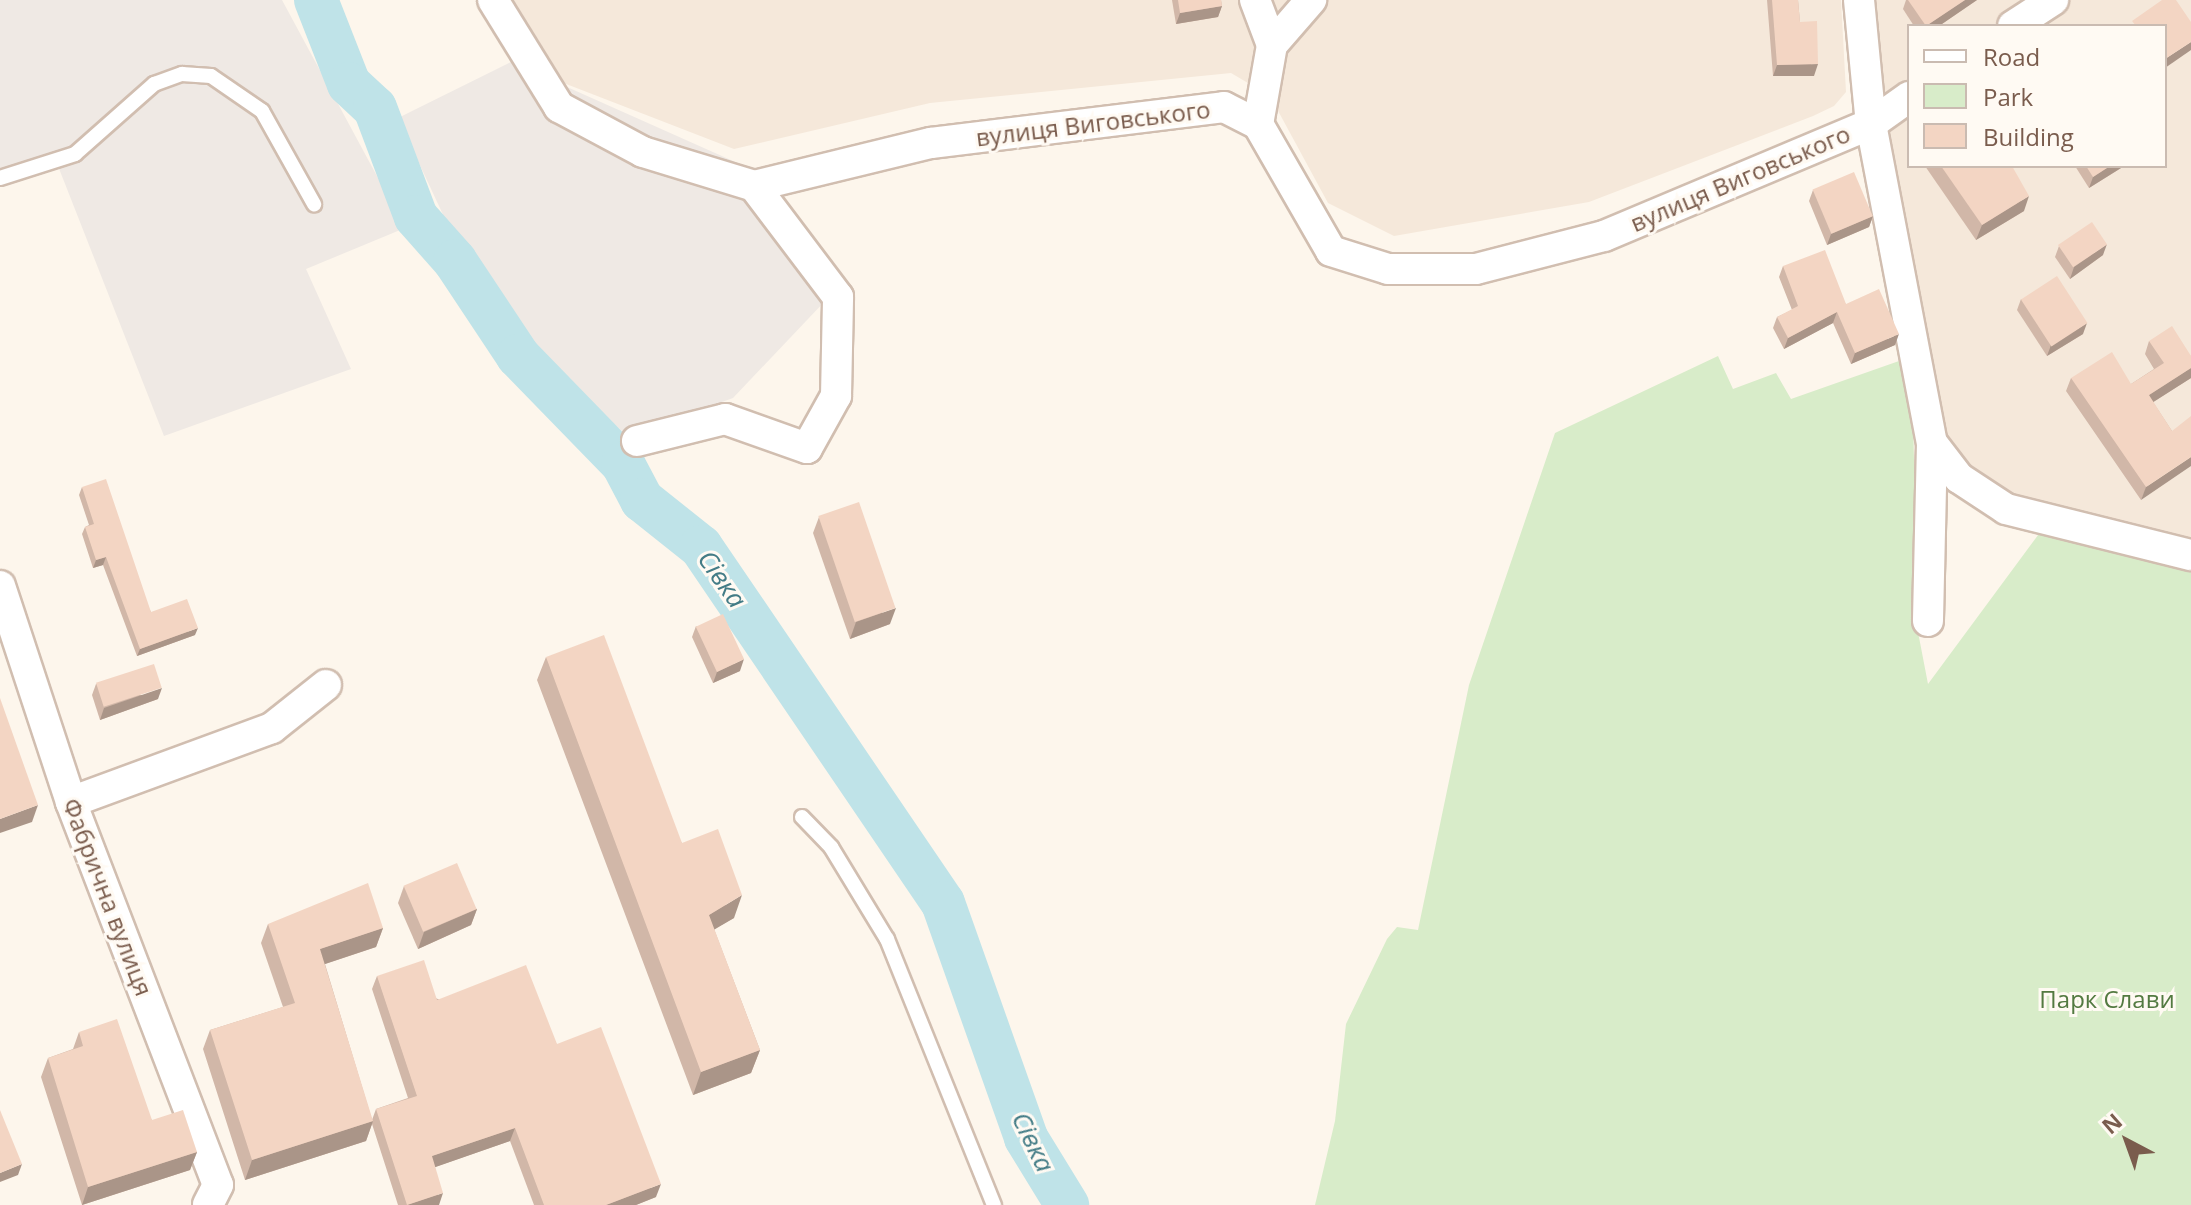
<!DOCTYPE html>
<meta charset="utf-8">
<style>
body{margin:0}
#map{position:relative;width:2191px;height:1205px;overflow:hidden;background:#fdf6ec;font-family:"Open Sans",sans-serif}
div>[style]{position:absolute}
.residential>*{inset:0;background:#f5e8da}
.industrial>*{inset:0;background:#efe9e4}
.green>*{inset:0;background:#d8ecc9}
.river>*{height:44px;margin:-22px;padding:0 22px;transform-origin:22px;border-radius:22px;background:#bfe3e8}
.roads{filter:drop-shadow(2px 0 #d1beb0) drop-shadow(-2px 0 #d1beb0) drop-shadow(0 2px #d1beb0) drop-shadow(0 -2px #d1beb0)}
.service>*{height:14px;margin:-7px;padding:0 7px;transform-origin:7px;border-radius:7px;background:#fff}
.minor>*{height:30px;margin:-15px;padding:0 15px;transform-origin:15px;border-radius:15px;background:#fff}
.wall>*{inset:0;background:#d1b7a8}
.shaded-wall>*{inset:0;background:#aa9588}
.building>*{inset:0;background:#f3d5c3;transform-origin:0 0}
span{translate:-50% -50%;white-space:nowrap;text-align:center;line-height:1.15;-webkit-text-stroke:6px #fffaf3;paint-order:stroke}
.street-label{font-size:24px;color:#7a5c4d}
.park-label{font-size:24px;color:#537a41}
.water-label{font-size:26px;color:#437c86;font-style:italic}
.legend{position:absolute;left:1907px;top:24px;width:260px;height:144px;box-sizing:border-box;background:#fffaf3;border:2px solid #cabbb1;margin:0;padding:10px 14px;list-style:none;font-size:24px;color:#7a5c4d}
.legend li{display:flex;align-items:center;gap:16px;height:40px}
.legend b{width:40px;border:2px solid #cabbb1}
.north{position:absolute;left:2087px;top:1101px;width:80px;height:80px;-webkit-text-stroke:6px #fffaf3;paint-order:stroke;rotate:319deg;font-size:22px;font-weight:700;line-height:32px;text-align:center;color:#7a5c4d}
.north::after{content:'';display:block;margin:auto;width:28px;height:36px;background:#7a5c4d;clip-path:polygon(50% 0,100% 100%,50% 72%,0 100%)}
</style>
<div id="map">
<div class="residential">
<div style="clip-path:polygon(507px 0,1841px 0,1846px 92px,1834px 106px,1813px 116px,1589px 202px,1394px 236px,1328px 203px,1270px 96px,1231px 73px,930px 103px,734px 149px,561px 82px)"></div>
<div style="clip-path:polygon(evenodd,1863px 0,2191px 0,2191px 546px,2008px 501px,1966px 471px,1942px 440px,1863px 0,1909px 26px,2165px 26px,2165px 166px,1909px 166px,1909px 26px)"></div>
</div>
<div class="industrial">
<div style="clip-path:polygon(0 0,282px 0,405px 228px,306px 269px,351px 369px,164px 436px,58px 166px,0 186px)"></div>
<div style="clip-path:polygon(511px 62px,751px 169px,826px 300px,733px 398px,627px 436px,532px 346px,459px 249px,398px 118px)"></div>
</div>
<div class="green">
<div style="clip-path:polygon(1718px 356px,1733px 389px,1776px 373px,1791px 399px,1899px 361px,1913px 417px,1918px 632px,1928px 684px,2055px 512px,2191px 546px,2191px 1205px,1315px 1205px,1335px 1121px,1346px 1024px,1387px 939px,1397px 927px,1418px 930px,1469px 685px,1555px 433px)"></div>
</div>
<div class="river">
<div style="left:316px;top:0;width:90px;rotate:68.6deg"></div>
<div style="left:349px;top:84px;width:35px;rotate:43deg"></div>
<div style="left:375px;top:108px;width:116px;rotate:69.4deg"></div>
<div style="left:416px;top:217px;width:59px;rotate:48.4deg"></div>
<div style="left:455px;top:261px;width:114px;rotate:56.4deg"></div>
<div style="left:518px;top:356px;width:151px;rotate:45.8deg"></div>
<div style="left:623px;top:464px;width:41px;rotate:62.2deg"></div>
<div style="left:642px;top:500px;width:75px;rotate:38.5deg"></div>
<div style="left:701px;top:547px;width:430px;rotate:55.8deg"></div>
<div style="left:943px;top:903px;width:249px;rotate:70.5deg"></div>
<div style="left:1026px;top:1138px;width:79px;rotate:58.5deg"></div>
</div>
<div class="roads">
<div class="service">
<div style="left:0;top:178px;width:79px;rotate:-17.7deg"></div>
<div style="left:75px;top:154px;width:106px;rotate:-41.5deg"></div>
<div style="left:154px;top:84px;width:30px;rotate:-20deg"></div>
<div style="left:182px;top:74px;width:29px;rotate:4deg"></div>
<div style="left:211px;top:76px;width:62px;rotate:34.5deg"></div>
<div style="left:262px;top:111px;width:107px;rotate:60.8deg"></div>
<div style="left:802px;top:817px;width:42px;rotate:46deg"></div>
<div style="left:831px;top:847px;width:108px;rotate:58.7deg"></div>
<div style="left:887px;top:939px;width:287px;rotate:68.1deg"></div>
</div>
<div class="minor">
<div style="left:493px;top:0;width:126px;rotate:58.3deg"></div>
<div style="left:559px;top:107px;width:95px;rotate:28.2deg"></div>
<div style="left:643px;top:152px;width:116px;rotate:17deg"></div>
<div style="left:754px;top:186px;width:182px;rotate:-13.7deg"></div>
<div style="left:931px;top:143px;width:295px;rotate:-7deg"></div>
<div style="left:1224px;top:107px;width:38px;rotate:27deg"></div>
<div style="left:1258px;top:124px;width:146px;rotate:60.1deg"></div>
<div style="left:1331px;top:251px;width:60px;rotate:17.5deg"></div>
<div style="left:1388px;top:269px;width:88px"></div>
<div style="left:1476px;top:269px;width:132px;rotate:-14.5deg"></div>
<div style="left:1604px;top:236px;width:290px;rotate:-22.8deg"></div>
<div style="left:1871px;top:124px;width:47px;rotate:-35.4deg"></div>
<div style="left:1255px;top:0;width:48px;rotate:69.3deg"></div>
<div style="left:1272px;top:45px;width:80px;rotate:100deg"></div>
<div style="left:1859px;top:0;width:125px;rotate:84.5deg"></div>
<div style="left:1871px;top:124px;width:325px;rotate:79.2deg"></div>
<div style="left:1932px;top:443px;width:178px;rotate:91.3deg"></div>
<div style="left:2013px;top:26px;width:48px;rotate:-33deg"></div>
<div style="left:1272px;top:45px;width:60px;rotate:-49.1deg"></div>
<div style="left:637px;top:441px;width:91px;rotate:-14deg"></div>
<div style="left:725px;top:419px;width:87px;rotate:19.5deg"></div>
<div style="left:807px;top:448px;width:60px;rotate:-60.9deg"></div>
<div style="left:836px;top:396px;width:99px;rotate:-88.8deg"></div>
<div style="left:838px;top:297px;width:139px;rotate:-127.1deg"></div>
<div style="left:1932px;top:443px;width:44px;rotate:52.4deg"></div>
<div style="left:1959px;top:478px;width:56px;rotate:33.4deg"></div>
<div style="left:2006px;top:509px;width:191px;rotate:14deg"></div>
<div style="left:0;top:586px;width:227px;rotate:71.8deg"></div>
<div style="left:71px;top:802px;width:410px;rotate:69deg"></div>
<div style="left:218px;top:1185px;width:22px;rotate:117deg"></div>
<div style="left:71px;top:802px;width:214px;rotate:-20.2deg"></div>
<div style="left:272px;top:728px;width:69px;rotate:-38.5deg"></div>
</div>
</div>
<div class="wall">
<div style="clip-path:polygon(1172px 0,1221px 0,1222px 6px,1218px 17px,1176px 24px)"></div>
<div style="clip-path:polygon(1767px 0,1798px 0,1800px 22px,1814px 76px,1773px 76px)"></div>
<div style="clip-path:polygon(1906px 0,1977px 0,1939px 26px,1914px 26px,1903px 9px)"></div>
<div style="clip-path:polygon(1925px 166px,2012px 166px,2024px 211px,1976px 240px)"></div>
<div style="clip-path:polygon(2075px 166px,2122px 166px,2121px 168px,2089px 188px)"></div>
<div style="clip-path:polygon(1813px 190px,1873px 216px,1869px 227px,1827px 245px,1809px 201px)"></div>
<div style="clip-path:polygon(2059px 246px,2103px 255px,2070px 279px,2055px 257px)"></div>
<div style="clip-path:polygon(1783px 266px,1846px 304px,1895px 345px,1851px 364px,1833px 323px,1784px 349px,1773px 328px,1777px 317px,1792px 310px,1779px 277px)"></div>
<div style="clip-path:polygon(2021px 299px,2083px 334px,2047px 356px,2017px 310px)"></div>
<div style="clip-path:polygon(2149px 341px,2191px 356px,2191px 378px,2153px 402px,2172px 431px,2141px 500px,2066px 391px,2071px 378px,2131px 384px,2154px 369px,2145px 354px)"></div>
<div style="clip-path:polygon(82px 487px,151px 612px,195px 635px,137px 656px,103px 565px,93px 568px,82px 534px,85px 527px,89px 525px,79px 495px)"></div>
<div style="clip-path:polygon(819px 517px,890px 624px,850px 639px,813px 533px)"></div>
<div style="clip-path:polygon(696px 626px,740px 671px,713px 683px,692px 637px)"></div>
<div style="clip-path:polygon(546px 657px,682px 843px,734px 918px,714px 929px,760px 1050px,751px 1073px,693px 1095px,537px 680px)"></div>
<div style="clip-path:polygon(96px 684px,158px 699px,100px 720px,92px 695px)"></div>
<div style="clip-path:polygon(404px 886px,477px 909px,471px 925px,418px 949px,398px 903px)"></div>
<div style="clip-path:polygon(268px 924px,383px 928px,376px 947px,325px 964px,372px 1120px,376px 1109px,408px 1098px,372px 989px,377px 976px,557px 1044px,656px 1197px,636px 1205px,534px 1205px,510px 1141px,435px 1167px,439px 1205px,398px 1205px,372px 1124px,366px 1141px,245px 1180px,203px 1049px,210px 1030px,283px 1007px,261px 943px)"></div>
<div style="clip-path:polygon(79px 1032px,152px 1120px,197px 1152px,190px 1170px,82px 1205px,41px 1077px,48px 1058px,73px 1049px)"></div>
</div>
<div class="shaded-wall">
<div style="clip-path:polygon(1965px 0,1977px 0,1939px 26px,1926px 26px)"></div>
<div style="clip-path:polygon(1222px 6px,1218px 17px,1176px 24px,1180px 13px)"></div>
<div style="clip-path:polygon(2191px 42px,2191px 50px,2165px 68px,2165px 59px)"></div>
<div style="clip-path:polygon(1818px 64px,1814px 76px,1773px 76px,1777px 65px)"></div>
<div style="clip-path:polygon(2110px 166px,2122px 166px,2121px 168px,2089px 188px,2093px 177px)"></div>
<div style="clip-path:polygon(2029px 196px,2024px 211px,1976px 240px,1982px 225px)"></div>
<div style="clip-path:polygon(1873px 216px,1869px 227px,1827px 245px,1831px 234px)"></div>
<div style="clip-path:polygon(2107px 244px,2103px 255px,2070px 279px,2074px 267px)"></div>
<div style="clip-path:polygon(1837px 312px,1833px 323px,1784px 349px,1788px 338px)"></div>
<div style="clip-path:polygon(2087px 323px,2083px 334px,2047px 356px,2051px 345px)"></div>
<div style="clip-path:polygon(1899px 334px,1895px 345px,1851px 364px,1855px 353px)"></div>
<div style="clip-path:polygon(2191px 368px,2191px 378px,2144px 408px,2149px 395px)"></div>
<div style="clip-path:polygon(2191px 457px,2191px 466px,2141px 500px,2146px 487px)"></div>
<div style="clip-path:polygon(106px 557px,103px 565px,93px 568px,96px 560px)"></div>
<div style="clip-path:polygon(896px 608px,890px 624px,850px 639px,856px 622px)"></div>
<div style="clip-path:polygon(198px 628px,195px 635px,137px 656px,140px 649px)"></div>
<div style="clip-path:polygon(744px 659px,740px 671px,713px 683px,717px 672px)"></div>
<div style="clip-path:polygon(162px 688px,158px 699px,100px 720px,104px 708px)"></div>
<div style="clip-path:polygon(38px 805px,32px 822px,0 833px,0 819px)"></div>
<div style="clip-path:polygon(742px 895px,734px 918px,700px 938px,709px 915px)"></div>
<div style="clip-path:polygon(477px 909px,471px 925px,418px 949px,424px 932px)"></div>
<div style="clip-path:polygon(383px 928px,376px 947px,313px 968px,320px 949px)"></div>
<div style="clip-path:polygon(760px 1050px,751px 1073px,693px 1095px,701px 1072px)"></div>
<div style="clip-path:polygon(373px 1121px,366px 1141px,245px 1180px,252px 1160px)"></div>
<div style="clip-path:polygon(515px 1128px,510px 1141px,427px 1170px,432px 1156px)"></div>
<div style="clip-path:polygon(197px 1152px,190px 1170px,82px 1205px,88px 1187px)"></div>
<div style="clip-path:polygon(22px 1164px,18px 1175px,0 1182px,0 1173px)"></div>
<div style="clip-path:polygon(661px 1184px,656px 1197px,636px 1205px,606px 1205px)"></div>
<div style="clip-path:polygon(443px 1193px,439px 1205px,407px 1205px)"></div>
</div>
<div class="building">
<div style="clip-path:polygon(1178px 0,1221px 0,1222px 6px,1180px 13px)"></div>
<div style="clip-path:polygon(1772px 0,1798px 0,1800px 22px,1817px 21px,1818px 64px,1777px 65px)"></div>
<div style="clip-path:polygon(1908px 0,1965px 0,1926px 26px)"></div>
<div style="clip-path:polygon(2162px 0,2176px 0,2191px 22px,2191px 42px,2165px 59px,2165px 26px,2136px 26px,2132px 21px)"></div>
<div style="clip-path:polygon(1941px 166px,2012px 166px,2029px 196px,1982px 225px)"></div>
<div style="clip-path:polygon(2086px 166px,2110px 166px,2093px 177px)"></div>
<div style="left:1854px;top:172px;width:48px;height:45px;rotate:67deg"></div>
<div style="left:2092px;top:222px;width:27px;height:41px;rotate:56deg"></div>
<div style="clip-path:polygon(1825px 250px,1846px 304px,1879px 289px,1899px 334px,1855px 353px,1837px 312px,1788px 338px,1777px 317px,1798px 306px,1783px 266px)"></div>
<div style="left:2057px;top:276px;width:56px;height:43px;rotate:57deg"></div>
<div style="clip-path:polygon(2172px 326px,2191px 356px,2191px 368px,2149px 395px,2172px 431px,2191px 416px,2191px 457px,2146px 487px,2071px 378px,2112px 352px,2131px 384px,2164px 363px,2149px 341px)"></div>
<div style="clip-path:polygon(106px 479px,151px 612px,187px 599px,198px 628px,140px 649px,106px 557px,96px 560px,85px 527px,94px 524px,82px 487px)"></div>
<div style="left:859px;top:502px;width:112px;height:43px;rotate:71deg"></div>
<div style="left:723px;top:614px;width:50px;height:30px;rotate:65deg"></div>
<div style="clip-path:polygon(604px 635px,682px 843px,718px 829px,742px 895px,709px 915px,760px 1050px,701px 1072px,546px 657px)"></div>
<div style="left:154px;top:664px;width:25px;height:61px;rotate:72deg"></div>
<div style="clip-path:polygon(0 698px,38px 805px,0 819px)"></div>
<div style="left:457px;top:863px;width:50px;height:58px;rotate:67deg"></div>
<div style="clip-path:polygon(368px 883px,383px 928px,320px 949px,373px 1121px,252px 1160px,210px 1030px,295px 1003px,268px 924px)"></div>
<div style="clip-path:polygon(424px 960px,437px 1000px,526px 965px,557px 1044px,601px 1027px,661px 1184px,606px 1205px,544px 1205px,515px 1128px,432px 1156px,443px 1193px,407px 1205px,376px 1109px,417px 1096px,377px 976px)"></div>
<div style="clip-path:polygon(117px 1019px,152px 1120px,183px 1110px,197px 1152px,88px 1187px,48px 1058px,83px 1046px,79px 1032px)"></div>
<div style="clip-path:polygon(0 1110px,22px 1164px,0 1173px)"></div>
</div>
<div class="street-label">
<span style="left:1093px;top:123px;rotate:-7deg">вулиця Виговського</span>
<span style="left:1740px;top:178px;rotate:-23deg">вулиця Виговського</span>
<span style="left:108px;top:897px;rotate:69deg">Фабрична вулиця</span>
</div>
<div class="park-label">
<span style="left:2107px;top:999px">Парк Слави</span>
</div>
<div class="water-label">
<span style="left:722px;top:579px;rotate:55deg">Сівка</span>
<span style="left:1033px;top:1142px;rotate:64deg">Сівка</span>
</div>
<ul class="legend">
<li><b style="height:10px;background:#fff"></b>Road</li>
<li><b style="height:22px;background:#d8ecc9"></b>Park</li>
<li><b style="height:22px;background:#f3d5c3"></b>Building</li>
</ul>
<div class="north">N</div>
</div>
